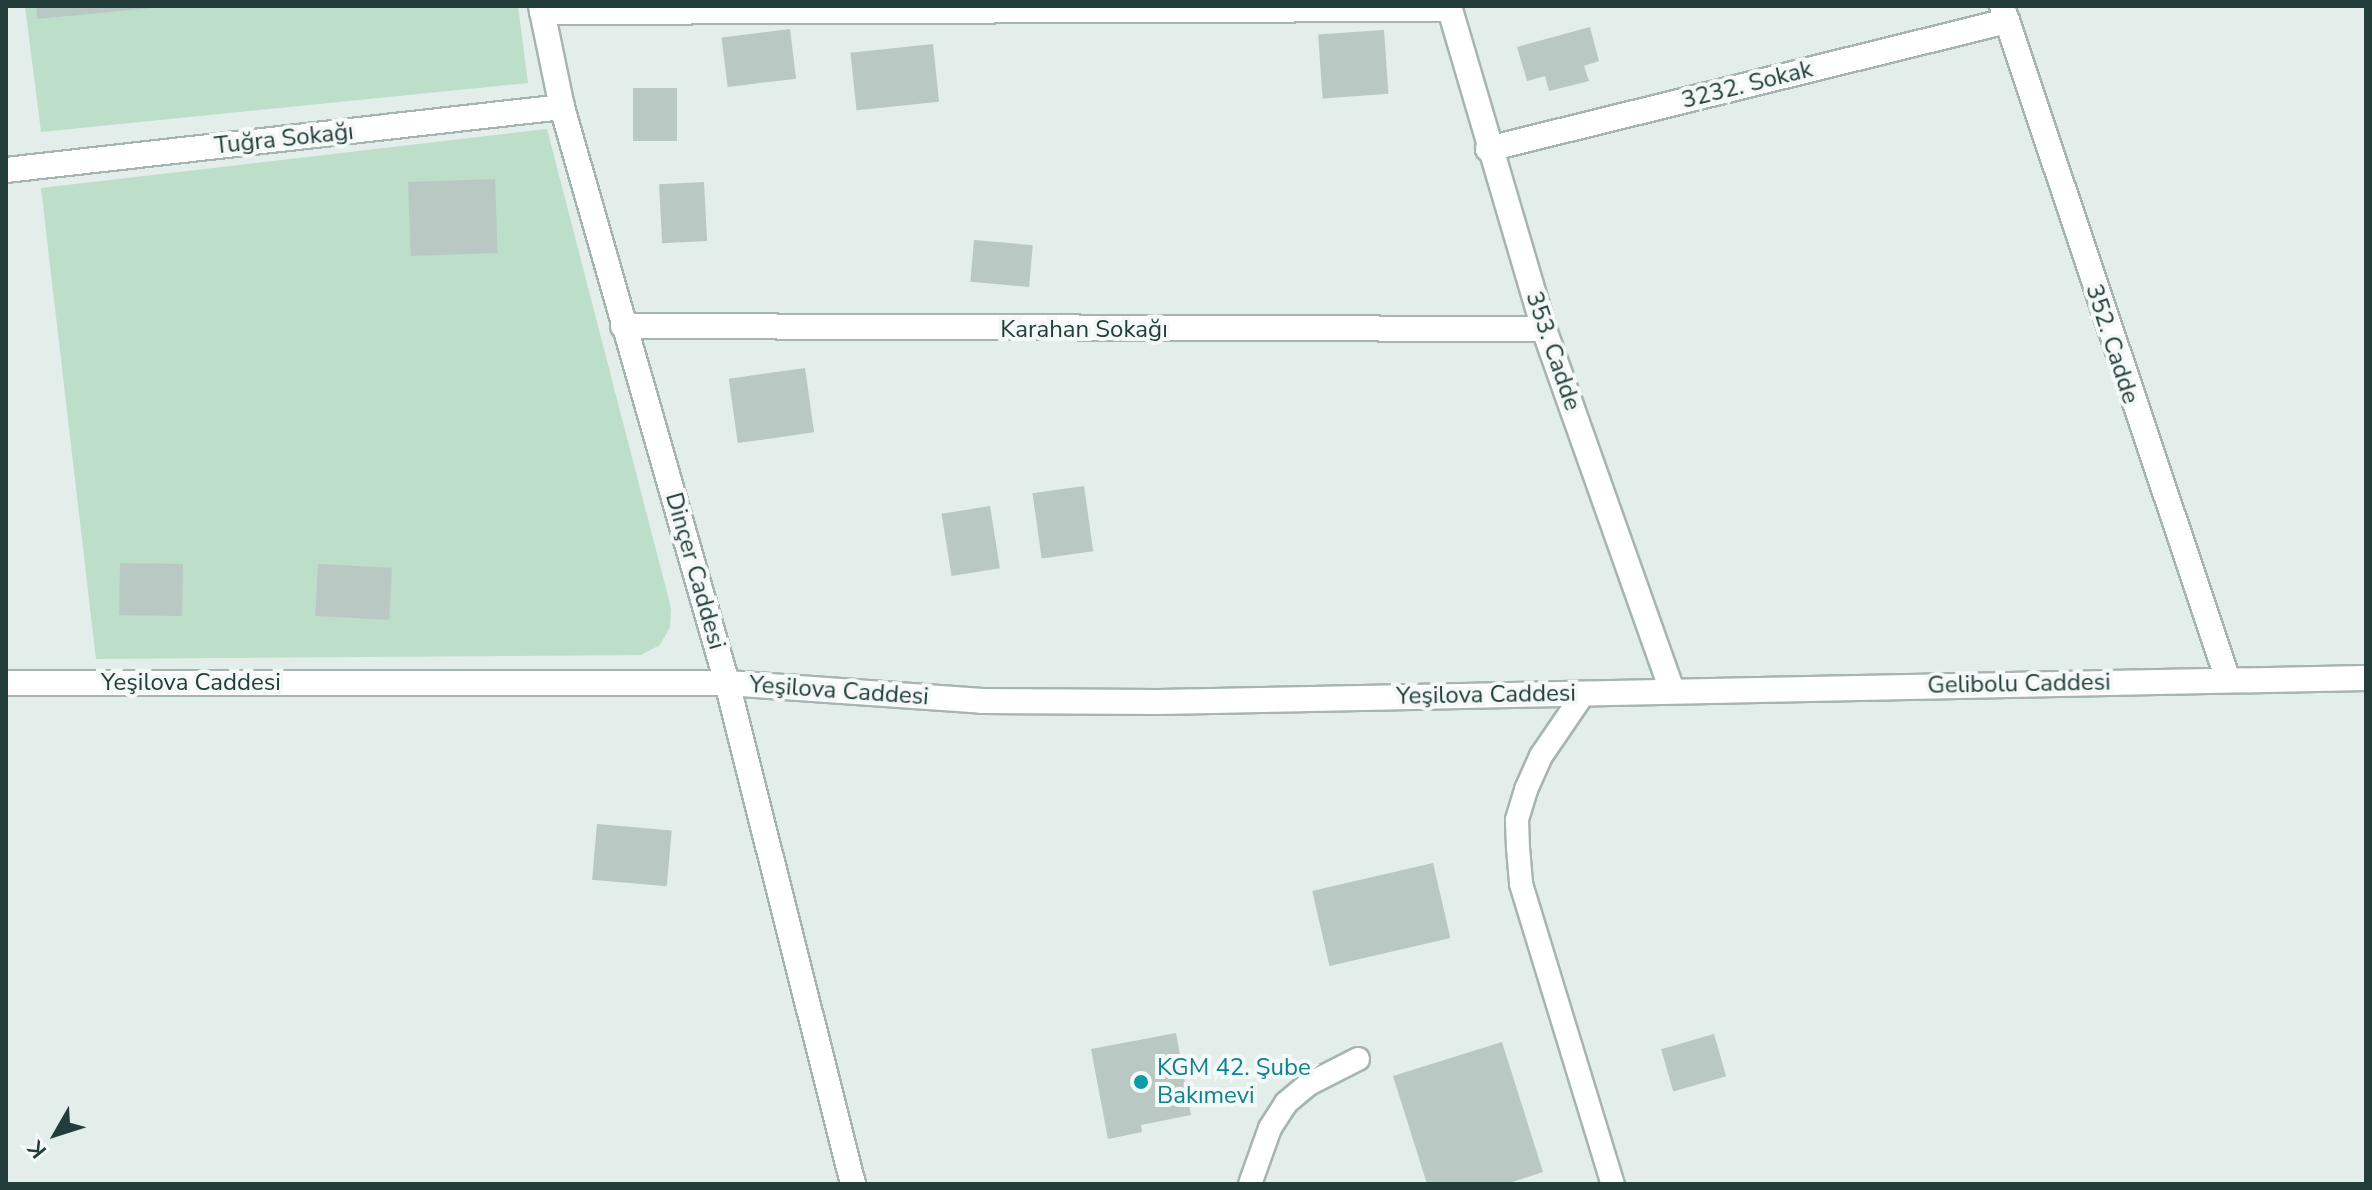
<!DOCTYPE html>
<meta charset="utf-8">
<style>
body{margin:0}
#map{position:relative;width:2372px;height:1190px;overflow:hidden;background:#e3edea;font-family:"Nunito Sans",sans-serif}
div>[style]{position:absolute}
.green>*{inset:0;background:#bddec9}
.building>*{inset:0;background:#b9c8c3;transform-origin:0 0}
.roads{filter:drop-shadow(2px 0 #a6b5b2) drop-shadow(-2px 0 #a6b5b2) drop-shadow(0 2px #a6b5b2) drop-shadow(0 -2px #a6b5b2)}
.service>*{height:22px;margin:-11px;padding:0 11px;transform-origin:11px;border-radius:11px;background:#fff}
.minor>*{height:24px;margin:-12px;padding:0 12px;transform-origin:12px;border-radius:12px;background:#fff}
.tertiary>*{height:24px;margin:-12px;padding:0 12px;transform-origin:12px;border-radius:12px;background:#fff}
.dots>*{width:22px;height:22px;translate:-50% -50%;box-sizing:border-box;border:4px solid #f4f9f7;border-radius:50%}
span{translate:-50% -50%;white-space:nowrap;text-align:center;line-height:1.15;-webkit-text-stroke:8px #f4f9f7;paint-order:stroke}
.street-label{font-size:24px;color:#233e3a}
.culture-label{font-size:24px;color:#0d838f}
.left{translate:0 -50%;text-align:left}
.frame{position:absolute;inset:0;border:8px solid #233e3a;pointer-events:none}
.north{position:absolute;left:16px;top:1094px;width:80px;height:80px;-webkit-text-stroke:6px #f4f9f7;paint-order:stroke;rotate:231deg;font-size:22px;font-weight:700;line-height:32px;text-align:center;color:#233e3a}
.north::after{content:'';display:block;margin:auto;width:28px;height:36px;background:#233e3a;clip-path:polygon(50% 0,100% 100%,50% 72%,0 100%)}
</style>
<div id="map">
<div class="green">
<div style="clip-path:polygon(25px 6px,518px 6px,528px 83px,41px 132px)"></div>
<div style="clip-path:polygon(547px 129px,671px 608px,670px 627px,660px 645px,641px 655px,96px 659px,41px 188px)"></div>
</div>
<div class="building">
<div style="clip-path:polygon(36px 6px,152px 6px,152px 8px,37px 19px)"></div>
<div style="clip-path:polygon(1590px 27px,1599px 61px,1584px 66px,1589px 81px,1549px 91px,1545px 76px,1527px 81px,1517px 47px)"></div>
<div style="left:790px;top:29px;width:50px;height:69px;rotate:83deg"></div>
<div style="left:1384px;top:30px;width:64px;height:66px;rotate:86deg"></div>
<div style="left:933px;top:44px;width:58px;height:83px;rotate:84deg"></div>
<div style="left:633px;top:88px;width:44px;height:53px"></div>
<div style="left:495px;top:179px;width:74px;height:87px;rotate:88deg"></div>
<div style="left:704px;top:182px;width:59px;height:45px;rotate:87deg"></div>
<div style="left:974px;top:240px;width:59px;height:42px;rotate:5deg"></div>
<div style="left:805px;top:368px;width:65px;height:77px;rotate:82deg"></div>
<div style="left:1084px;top:486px;width:66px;height:52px;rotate:82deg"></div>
<div style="left:990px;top:506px;width:63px;height:49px;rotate:81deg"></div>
<div style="left:120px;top:563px;width:63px;height:52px;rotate:1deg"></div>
<div style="left:318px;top:564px;width:74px;height:52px;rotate:3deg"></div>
<div style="left:597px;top:824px;width:75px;height:56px;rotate:5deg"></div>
<div style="left:1433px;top:863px;width:77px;height:124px;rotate:77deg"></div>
<div style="clip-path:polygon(1176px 1033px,1191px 1115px,1141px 1125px,1142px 1132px,1108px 1139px,1091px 1049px)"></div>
<div style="left:1714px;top:1034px;width:44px;height:55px;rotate:74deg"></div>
<div style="clip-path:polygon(1502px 1042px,1543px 1172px,1506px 1184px,1427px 1184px,1393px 1076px)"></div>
</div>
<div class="roads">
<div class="service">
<div style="left:1584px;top:693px;width:76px;rotate:124.3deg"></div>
<div style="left:1541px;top:756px;width:37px;rotate:114deg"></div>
<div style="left:1526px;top:790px;width:31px;rotate:107deg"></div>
<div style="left:1517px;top:820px;width:28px;rotate:88deg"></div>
<div style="left:1518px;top:848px;width:36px;rotate:85deg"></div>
<div style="left:1521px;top:884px;width:314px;rotate:73deg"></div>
<div style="left:1250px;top:1184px;width:59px;rotate:-70.3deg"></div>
<div style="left:1270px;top:1128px;width:30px;rotate:-57deg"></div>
<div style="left:1286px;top:1103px;width:30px;rotate:-40deg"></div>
<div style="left:1309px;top:1084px;width:55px;rotate:-27deg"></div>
</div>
<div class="minor">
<div style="left:542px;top:12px;width:908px;rotate:-0.19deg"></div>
<div style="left:1488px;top:149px;width:535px;rotate:-13.85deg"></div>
<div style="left:6px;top:170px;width:560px;rotate:-6.46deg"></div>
<div style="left:623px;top:326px;width:921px;rotate:0.19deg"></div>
</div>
<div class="tertiary">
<div style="left:541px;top:6px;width:103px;rotate:78.3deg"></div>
<div style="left:562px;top:107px;width:599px;rotate:74.02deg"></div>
<div style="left:727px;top:683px;width:517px;rotate:75.88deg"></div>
<div style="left:1449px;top:6px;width:337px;rotate:73.6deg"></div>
<div style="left:1544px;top:329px;width:384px;rotate:70.5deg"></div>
<div style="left:2002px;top:6px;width:711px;rotate:71.46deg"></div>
<div style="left:6px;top:683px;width:721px"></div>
<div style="left:727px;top:683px;width:256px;rotate:4deg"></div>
<div style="left:982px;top:701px;width:176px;rotate:0.3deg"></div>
<div style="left:1158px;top:702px;width:1208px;rotate:-1.14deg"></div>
</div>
</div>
<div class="dots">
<div style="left:1141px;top:1082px;background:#0f9aa8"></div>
</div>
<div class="street-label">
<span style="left:1747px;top:85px;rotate:-14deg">3232. Sokak</span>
<span style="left:284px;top:139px;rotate:-6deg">Tuğra Sokağı</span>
<span style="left:1084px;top:330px">Karahan Sokağı</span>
<span style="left:2112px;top:344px;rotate:72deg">352. Cadde</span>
<span style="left:1553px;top:351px;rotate:71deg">353. Cadde</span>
<span style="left:695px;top:571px;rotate:74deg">Dinçer Caddesi</span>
<span style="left:191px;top:683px">Yeşilova Caddesi</span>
<span style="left:2019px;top:684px;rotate:-1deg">Gelibolu Caddesi</span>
<span style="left:839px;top:691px;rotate:4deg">Yeşilova Caddesi</span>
<span style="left:1486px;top:695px;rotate:-1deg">Yeşilova Caddesi</span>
</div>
<div class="culture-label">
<span class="left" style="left:1157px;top:1082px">KGM 42. Şube<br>Bakımevi</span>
</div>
<div class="frame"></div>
<div class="north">K</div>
</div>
